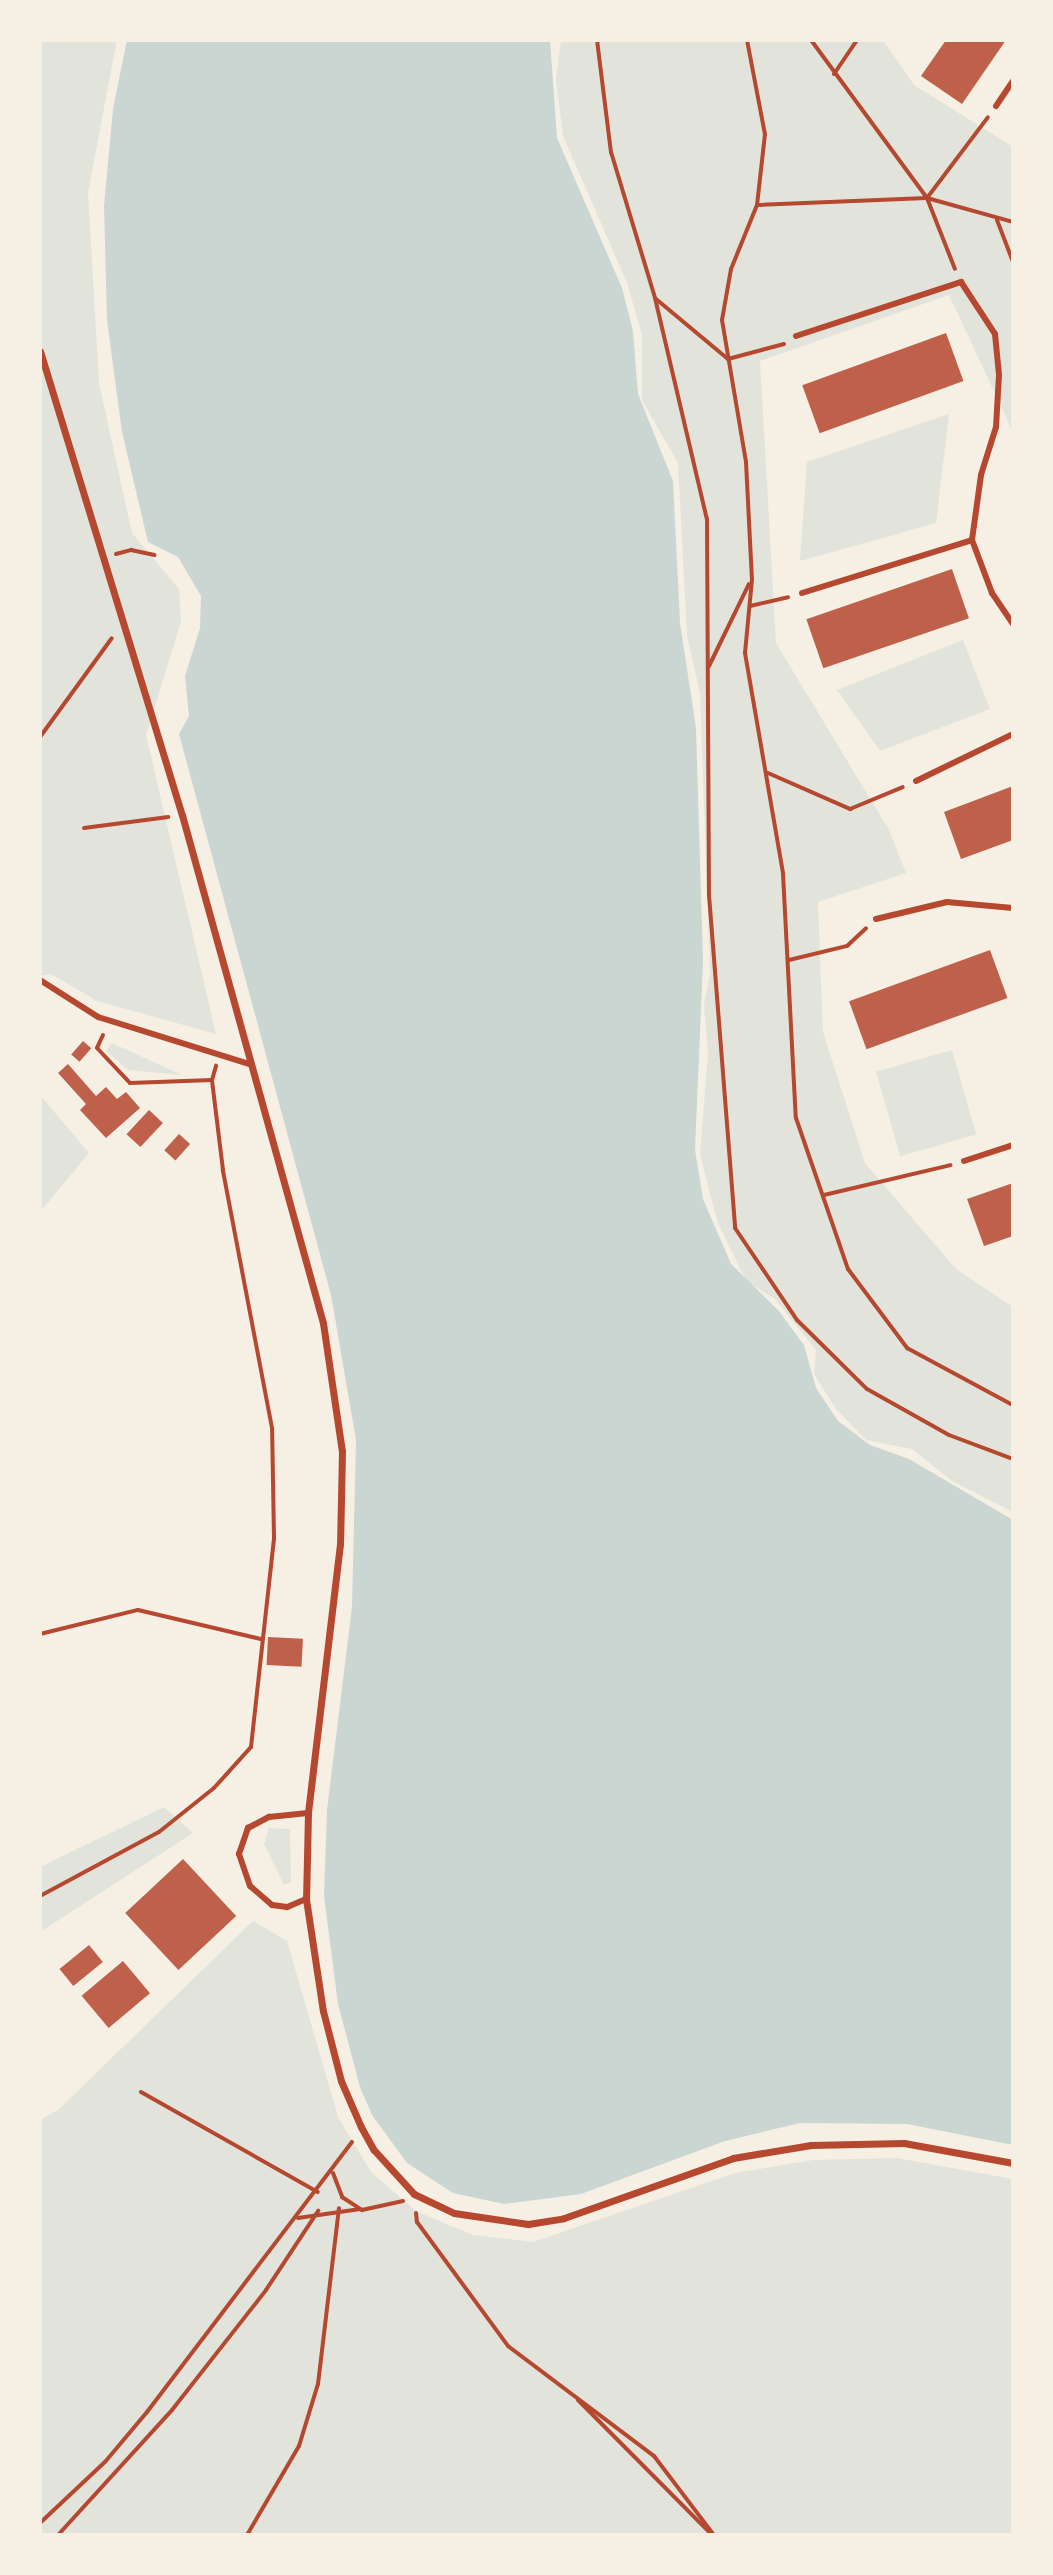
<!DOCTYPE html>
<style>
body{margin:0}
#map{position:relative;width:1053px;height:2575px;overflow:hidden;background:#f6efe4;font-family:"Source Serif 4",serif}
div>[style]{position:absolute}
.green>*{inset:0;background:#e2e4dc;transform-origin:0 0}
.water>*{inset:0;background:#c9d6d2}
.building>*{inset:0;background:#bf614a;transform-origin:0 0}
.path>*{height:4px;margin:-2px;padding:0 2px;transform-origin:2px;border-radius:2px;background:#b5482f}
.service>*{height:6px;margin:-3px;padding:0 3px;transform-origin:3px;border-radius:3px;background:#b5482f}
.pedestrian>*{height:7px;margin:-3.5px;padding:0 3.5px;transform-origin:3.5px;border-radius:3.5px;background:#b5482f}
span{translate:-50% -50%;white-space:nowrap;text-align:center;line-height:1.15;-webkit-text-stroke:8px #f6efe4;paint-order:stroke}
.frame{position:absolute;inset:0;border:42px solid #f6efe4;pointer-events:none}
</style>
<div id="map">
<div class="green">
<div style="clip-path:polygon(40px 40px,117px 40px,88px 192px,99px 383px,132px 533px,179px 589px,181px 622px,146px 735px,216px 1034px,97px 1001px,51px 974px,40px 976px)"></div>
<div style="clip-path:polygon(561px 40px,883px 40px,914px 85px,1013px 147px,1013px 432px,949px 295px,760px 361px,776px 643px,889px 830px,906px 873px,818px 902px,823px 1032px,865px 1163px,956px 1269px,1013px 1307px,1013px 1512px,952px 1481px,912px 1449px,866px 1440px,836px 1409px,814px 1374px,816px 1350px,775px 1299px,746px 1281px,717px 1221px,700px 1154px,708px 1052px,704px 1005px,710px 973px,700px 693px,687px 636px,678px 463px,642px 400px,642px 335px,627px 283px,563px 136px,556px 80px)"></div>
<div style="clip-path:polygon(949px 414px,936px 523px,800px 561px,807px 462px)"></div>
<div style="clip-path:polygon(963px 640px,990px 709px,880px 751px,837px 690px)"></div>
<div style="clip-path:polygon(112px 1043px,182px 1075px,128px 1070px,106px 1051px)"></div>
<div style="left:952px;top:1050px;width:88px;height:79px;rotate:74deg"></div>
<div style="clip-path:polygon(40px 1095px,89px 1153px,40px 1212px)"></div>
<div style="clip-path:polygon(164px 1807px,193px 1833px,40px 1932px,40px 1867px)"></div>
<div style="clip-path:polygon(269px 1828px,290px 1829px,291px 1882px,284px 1885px,264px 1844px)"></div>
<div style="clip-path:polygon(253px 1921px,287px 1941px,338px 2117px,371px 2172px,416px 2211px,473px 2235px,533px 2242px,735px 2173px,813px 2160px,897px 2158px,1013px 2179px,1013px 2535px,40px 2535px,40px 2120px,58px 2110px)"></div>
</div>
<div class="water">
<div style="clip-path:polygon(127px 40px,550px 40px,557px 138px,622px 288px,633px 331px,638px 394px,673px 481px,680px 623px,696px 728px,703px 961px,695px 1150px,703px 1199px,731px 1264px,778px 1310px,804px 1345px,816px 1388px,838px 1421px,870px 1445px,909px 1459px,1013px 1520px,1013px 2145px,907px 2124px,800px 2123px,725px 2141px,581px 2194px,504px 2204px,453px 2193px,407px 2163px,372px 2115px,360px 2087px,338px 2004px,324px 1896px,327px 1810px,352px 1607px,356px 1440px,331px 1295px,179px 734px,189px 716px,185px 676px,200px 628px,201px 596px,178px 557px,148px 542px,122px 432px,107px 320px,104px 206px,113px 109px)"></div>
</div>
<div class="building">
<div style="clip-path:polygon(946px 40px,1006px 40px,962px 104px,921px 76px)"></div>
<div style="left:946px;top:333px;width:51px;height:153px;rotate:70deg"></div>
<div style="left:952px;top:569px;width:52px;height:154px;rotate:71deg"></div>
<div style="clip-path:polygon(1013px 786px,1013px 840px,961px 859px,944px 812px)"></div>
<div style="left:990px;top:950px;width:51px;height:150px;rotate:70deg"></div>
<div style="left:83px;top:1041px;width:11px;height:18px;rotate:41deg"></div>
<div style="clip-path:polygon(68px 1064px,96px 1096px,106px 1087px,117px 1099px,126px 1092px,140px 1108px,106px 1138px,80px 1110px,86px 1104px,58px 1073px)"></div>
<div style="left:149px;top:1110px;width:19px;height:33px;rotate:43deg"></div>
<div style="left:179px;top:1134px;width:15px;height:22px;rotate:42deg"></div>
<div style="clip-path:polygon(1013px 1183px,1013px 1236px,984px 1246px,967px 1199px)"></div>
<div style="left:268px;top:1637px;width:35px;height:28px;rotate:3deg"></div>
<div style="left:183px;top:1859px;width:78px;height:79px;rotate:47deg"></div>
<div style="left:89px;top:1945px;width:22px;height:38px;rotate:51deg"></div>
<div style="left:123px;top:1961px;width:42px;height:54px;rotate:50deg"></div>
</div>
<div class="path">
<div style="left:597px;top:40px;width:113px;rotate:82.9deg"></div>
<div style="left:611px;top:152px;width:152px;rotate:73.2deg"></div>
<div style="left:655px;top:298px;width:227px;rotate:76.8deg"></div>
<div style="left:707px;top:519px;width:376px;rotate:89.7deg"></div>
<div style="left:709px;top:895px;width:334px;rotate:85.5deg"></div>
<div style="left:735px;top:1228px;width:111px;rotate:56deg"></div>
<div style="left:797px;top:1320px;width:98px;rotate:44.6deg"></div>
<div style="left:867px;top:1389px;width:94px;rotate:29.3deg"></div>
<div style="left:949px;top:1435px;width:68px;rotate:20.6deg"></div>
<div style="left:747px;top:40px;width:96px;rotate:79.2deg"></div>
<div style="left:765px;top:134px;width:71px;rotate:96.4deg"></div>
<div style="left:757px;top:205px;width:69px;rotate:112.1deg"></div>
<div style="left:731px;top:269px;width:52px;rotate:100deg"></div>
<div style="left:722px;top:320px;width:144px;rotate:80.4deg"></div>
<div style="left:746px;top:462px;width:117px;rotate:87.1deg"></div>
<div style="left:752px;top:579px;width:74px;rotate:95.4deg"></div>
<div style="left:745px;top:653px;width:224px;rotate:80.2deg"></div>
<div style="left:783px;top:874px;width:244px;rotate:87deg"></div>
<div style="left:796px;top:1118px;width:160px;rotate:71deg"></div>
<div style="left:848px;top:1269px;width:99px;rotate:53.2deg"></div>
<div style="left:907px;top:1348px;width:120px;rotate:28.3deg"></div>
<div style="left:811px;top:40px;width:196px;rotate:53.7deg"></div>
<div style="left:927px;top:198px;width:76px;rotate:68.5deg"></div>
<div style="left:834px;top:74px;width:41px;rotate:-55.9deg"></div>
<div style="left:927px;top:198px;width:101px;rotate:-53deg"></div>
<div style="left:757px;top:205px;width:170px;rotate:-2.4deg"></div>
<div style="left:927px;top:198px;width:89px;rotate:15.6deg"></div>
<div style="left:997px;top:220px;width:45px;rotate:69.1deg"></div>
<div style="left:656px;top:299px;width:94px;rotate:39.8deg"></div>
<div style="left:728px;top:359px;width:58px;rotate:-15deg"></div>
<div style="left:116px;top:554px;width:16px;rotate:-15deg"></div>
<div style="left:131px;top:550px;width:24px;rotate:12deg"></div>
<div style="left:750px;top:606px;width:39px;rotate:-13deg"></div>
<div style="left:709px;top:666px;width:91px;rotate:-64deg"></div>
<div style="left:40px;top:737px;width:122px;rotate:-54deg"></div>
<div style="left:768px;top:773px;width:90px;rotate:23.7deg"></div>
<div style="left:850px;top:809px;width:57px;rotate:-22.5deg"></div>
<div style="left:84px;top:828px;width:85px;rotate:-7.5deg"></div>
<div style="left:789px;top:960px;width:60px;rotate:-13.6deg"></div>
<div style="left:847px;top:946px;width:26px;rotate:-43deg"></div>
<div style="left:103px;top:1035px;width:14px;rotate:115deg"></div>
<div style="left:97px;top:1048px;width:48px;rotate:46.7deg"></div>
<div style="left:130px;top:1083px;width:82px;rotate:-2.1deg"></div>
<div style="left:212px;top:1080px;width:15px;rotate:-74deg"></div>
<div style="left:824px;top:1195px;width:130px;rotate:-13.3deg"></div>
<div style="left:40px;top:1634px;width:101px;rotate:-13.8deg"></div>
<div style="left:138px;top:1610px;width:126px;rotate:13.3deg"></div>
<div style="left:40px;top:1896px;width:135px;rotate:-28.3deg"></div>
<div style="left:159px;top:1832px;width:70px;rotate:-38.7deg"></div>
<div style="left:214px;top:1788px;width:55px;rotate:-47.9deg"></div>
<div style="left:251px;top:1747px;width:210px;rotate:-83.7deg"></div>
<div style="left:274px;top:1538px;width:110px;rotate:-91deg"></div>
<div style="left:272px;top:1428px;width:263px;rotate:-100.8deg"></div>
<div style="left:223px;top:1170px;width:91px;rotate:-97deg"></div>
<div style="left:141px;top:2092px;width:203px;rotate:29.5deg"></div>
<div style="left:333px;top:2173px;width:26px;rotate:69deg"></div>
<div style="left:342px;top:2197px;width:24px;rotate:33deg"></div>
<div style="left:362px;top:2210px;width:42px;rotate:-12.4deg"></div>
<div style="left:416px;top:2213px;width:9px;rotate:84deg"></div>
<div style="left:417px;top:2222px;width:154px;rotate:53.7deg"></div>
<div style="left:508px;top:2346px;width:183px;rotate:37deg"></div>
<div style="left:654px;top:2456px;width:99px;rotate:52.8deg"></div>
<div style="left:298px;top:2218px;width:63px;rotate:-8.3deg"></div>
<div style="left:578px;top:2400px;width:187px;rotate:45.2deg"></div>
<div style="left:40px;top:2523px;width:89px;rotate:-43.2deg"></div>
<div style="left:105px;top:2462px;width:65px;rotate:-50deg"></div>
<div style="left:147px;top:2412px;width:339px;rotate:-52.8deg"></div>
<div style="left:58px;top:2535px;width:169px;rotate:-47.6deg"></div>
<div style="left:172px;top:2410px;width:152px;rotate:-51.9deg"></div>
<div style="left:266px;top:2290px;width:95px;rotate:-56.6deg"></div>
<div style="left:247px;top:2535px;width:103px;rotate:-59.7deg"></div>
<div style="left:299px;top:2446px;width:65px;rotate:-73deg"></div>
<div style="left:318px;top:2384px;width:177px;rotate:-83.2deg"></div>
</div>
<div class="service">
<div style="left:996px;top:106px;width:30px;rotate:-56deg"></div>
<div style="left:796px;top:336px;width:174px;rotate:-18.1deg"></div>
<div style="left:961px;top:282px;width:62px;rotate:56.8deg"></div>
<div style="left:995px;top:334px;width:41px;rotate:84.4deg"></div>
<div style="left:999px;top:375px;width:52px;rotate:93.3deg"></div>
<div style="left:996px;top:427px;width:50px;rotate:107.4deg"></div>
<div style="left:981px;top:475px;width:66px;rotate:97.9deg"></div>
<div style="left:972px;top:540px;width:57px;rotate:69.3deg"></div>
<div style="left:992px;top:593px;width:37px;rotate:56deg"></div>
<div style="left:802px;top:593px;width:178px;rotate:-17.3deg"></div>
<div style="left:916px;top:781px;width:108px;rotate:-25.9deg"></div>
<div style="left:876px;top:919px;width:73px;rotate:-13.5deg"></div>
<div style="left:947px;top:902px;width:66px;rotate:5.2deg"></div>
<div style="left:40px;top:980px;width:69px;rotate:32.5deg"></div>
<div style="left:98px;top:1017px;width:158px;rotate:17.3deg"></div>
<div style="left:964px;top:1161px;width:52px;rotate:-18.1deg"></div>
<div style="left:306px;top:1899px;width:21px;rotate:157deg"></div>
<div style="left:287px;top:1907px;width:15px;rotate:-172deg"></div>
<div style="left:272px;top:1905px;width:29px;rotate:-139deg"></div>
<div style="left:250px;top:1886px;width:34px;rotate:-109deg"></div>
<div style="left:239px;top:1854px;width:28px;rotate:-71deg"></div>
<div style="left:248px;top:1828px;width:24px;rotate:-28deg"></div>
<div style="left:269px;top:1817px;width:39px;rotate:-6deg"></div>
</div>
<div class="pedestrian">
<div style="left:40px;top:351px;width:485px;rotate:73deg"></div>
<div style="left:182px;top:815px;width:527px;rotate:74.49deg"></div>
<div style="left:323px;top:1323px;width:129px;rotate:81.6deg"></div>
<div style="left:342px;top:1451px;width:93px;rotate:91.2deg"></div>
<div style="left:340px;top:1544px;width:271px;rotate:96.8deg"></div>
<div style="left:308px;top:1813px;width:86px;rotate:91.3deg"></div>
<div style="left:306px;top:1899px;width:113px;rotate:81.4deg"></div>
<div style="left:323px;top:2011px;width:72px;rotate:75.6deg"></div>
<div style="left:341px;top:2081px;width:50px;rotate:66.5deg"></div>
<div style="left:361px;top:2127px;width:26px;rotate:61deg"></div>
<div style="left:374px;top:2150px;width:59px;rotate:47.7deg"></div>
<div style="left:414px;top:2194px;width:44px;rotate:25.4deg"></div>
<div style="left:454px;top:2213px;width:75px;rotate:8.5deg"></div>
<div style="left:528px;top:2224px;width:36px;rotate:-9deg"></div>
<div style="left:564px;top:2218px;width:179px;rotate:-19.5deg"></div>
<div style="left:733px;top:2158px;width:79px;rotate:-9.5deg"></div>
<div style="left:811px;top:2145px;width:93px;rotate:-1.2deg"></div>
<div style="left:904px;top:2143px;width:111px;rotate:10.4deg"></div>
</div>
<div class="frame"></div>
</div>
